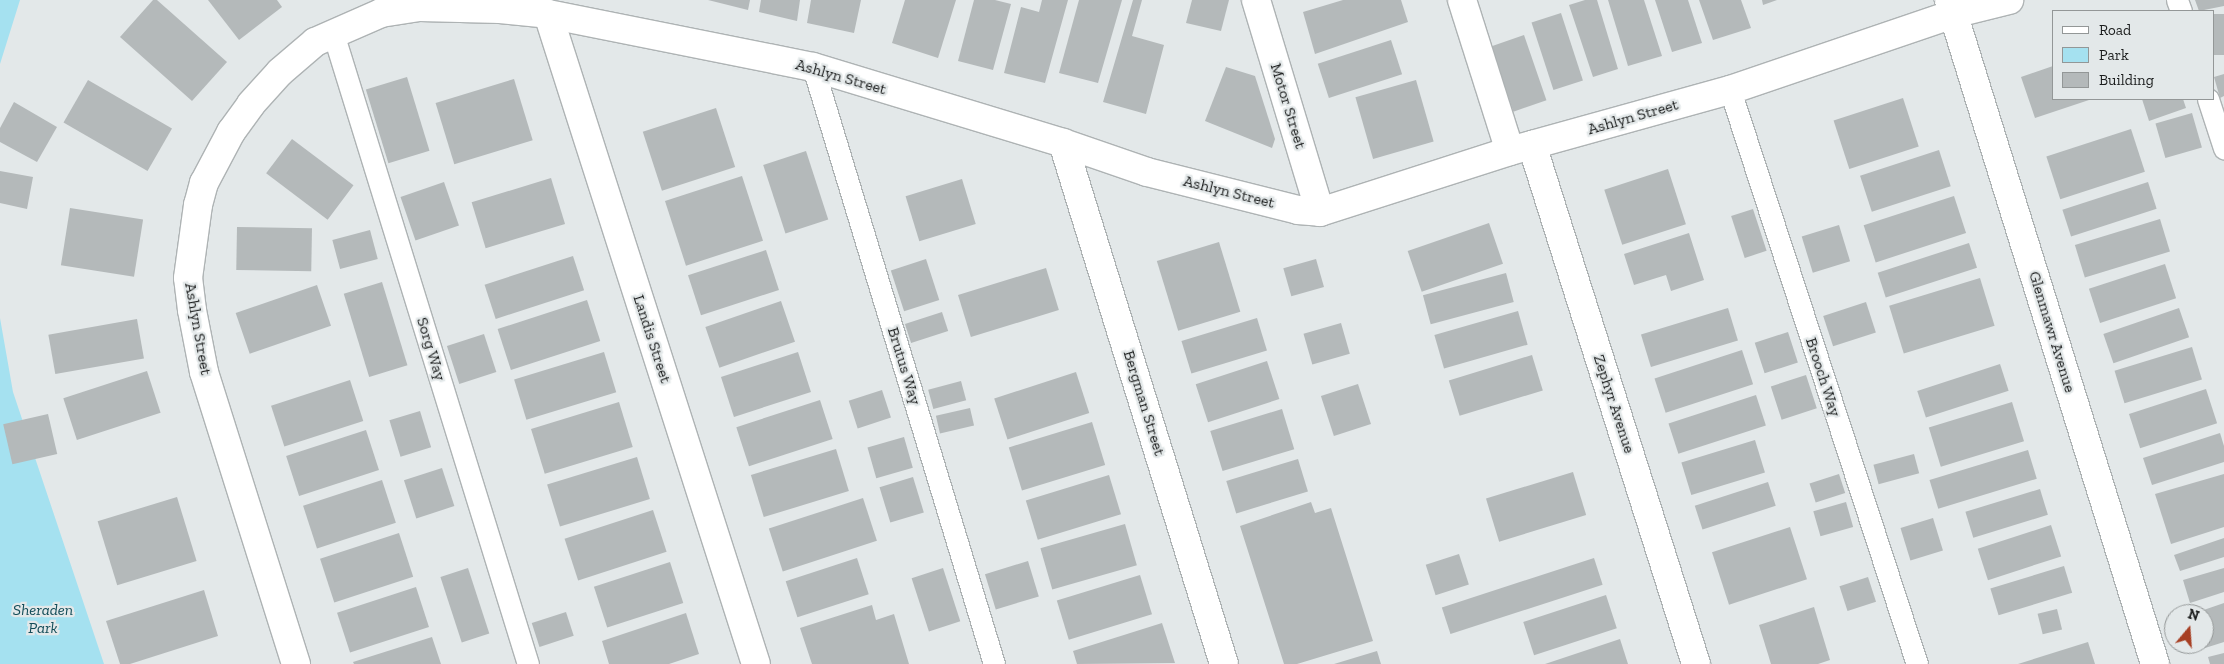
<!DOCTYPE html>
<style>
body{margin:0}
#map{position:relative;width:2224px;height:664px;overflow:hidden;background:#e3e8e9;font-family:"Zilla Slab",serif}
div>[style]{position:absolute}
.green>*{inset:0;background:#a5e1f0}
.building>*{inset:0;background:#b4b9ba;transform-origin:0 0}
.roads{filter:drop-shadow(1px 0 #aeb3b4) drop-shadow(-1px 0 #aeb3b4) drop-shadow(0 1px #aeb3b4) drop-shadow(0 -1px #aeb3b4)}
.lane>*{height:21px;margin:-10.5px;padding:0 10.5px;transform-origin:10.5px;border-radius:10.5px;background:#fff}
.street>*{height:28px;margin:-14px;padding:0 14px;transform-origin:14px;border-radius:14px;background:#fff}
span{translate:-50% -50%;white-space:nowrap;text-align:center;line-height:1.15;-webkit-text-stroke:4.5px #e3e8e9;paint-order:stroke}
.street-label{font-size:16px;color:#1b1d1d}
.park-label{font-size:16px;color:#114b57;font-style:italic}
.legend{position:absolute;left:2052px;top:10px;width:162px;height:90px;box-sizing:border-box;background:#e3e8e9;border:1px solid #939797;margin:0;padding:6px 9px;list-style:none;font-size:15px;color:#1b1d1d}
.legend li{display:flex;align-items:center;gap:10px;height:25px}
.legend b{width:25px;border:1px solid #939797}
.north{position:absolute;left:2164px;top:604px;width:50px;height:50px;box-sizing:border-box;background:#e3e8e9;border:1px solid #939797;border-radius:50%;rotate:18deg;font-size:14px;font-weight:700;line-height:20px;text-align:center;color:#1b1d1d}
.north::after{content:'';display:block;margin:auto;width:18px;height:22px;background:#a73f23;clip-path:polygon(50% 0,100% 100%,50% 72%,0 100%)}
</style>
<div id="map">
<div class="green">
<div style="clip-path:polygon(0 0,20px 0,0 64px)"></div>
<div style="clip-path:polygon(0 318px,13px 392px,104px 664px,0 664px)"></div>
</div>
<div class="building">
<div style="clip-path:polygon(153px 0,157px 0,227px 62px,192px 101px,120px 37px)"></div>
<div style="clip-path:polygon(208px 0,277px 0,282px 7px,239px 40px)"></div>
<div style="clip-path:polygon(708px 0,750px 0,748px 10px)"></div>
<div style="clip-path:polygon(761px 0,800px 0,797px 21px,759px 12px)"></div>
<div style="clip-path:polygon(811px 0,861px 0,854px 33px,807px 23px)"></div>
<div style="clip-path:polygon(905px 0,956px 0,938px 58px,892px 43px)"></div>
<div style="clip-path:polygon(974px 0,995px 0,1011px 4px,993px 70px,958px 61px)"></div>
<div style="clip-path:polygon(1042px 0,1068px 0,1045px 83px,1004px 73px,1021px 7px,1039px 12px)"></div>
<div style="clip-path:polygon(1079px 0,1122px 0,1098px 83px,1059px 73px)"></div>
<div style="clip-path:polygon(1133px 0,1142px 0,1132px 36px,1164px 45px,1146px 114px,1103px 102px)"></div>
<div style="clip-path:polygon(1192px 0,1229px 0,1221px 31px,1186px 23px)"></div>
<div style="clip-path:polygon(1343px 0,1401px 0,1408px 22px,1315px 54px,1303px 12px)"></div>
<div style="clip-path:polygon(1585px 0,1597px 0,1618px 69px,1593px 77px,1569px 5px)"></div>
<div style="clip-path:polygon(1608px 0,1644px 0,1662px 56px,1628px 66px)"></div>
<div style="clip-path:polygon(1655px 0,1688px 0,1702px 43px,1672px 52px)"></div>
<div style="clip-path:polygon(1699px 0,1741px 0,1751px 28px,1713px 40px)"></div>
<div style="clip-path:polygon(1762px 0,1777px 0,1763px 5px)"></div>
<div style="clip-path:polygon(2195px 0,2224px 0,2224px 6px,2199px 11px)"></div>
<div style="left:1561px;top:13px;width:71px;height:31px;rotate:72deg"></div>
<div style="left:2224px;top:14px;width:41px;height:11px;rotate:90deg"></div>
<div style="left:1524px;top:35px;width:69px;height:35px;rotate:71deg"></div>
<div style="left:1391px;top:40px;width:36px;height:77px;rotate:72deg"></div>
<div style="clip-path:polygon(2053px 66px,2053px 99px,2092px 99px,2035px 118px,2021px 77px)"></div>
<div style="clip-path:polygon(1226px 67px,1255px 76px,1275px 139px,1272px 148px,1205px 121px)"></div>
<div style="clip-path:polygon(2224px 74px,2224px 96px,2220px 98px,2214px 77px)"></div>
<div style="left:407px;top:77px;width:77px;height:43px;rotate:73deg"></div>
<div style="left:514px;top:79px;width:64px;height:82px;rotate:73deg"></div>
<div style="left:88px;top:80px;width:97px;height:49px;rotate:30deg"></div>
<div style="left:1416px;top:80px;width:64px;height:63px;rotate:74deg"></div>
<div style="left:1903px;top:98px;width:51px;height:73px;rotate:72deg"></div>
<div style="clip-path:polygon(2142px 99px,2183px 99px,2186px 108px,2149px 121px)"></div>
<div style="clip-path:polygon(14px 102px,57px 127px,37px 162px,0 142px,0 128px)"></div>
<div style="left:716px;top:108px;width:62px;height:77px;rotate:72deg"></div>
<div style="left:2192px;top:113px;width:36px;height:38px;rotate:74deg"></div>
<div style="left:2131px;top:129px;width:45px;height:89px;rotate:72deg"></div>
<div style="left:292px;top:139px;width:77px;height:43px;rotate:37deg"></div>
<div style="left:1939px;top:150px;width:38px;height:83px;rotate:72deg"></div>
<div style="left:806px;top:151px;width:72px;height:45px;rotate:72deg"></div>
<div style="left:1668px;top:169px;width:58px;height:67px;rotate:72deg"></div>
<div style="clip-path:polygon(0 171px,33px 177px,27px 209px,0 203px)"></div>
<div style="left:742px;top:176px;width:68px;height:81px;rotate:72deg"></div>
<div style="left:551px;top:178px;width:48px;height:83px;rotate:73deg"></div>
<div style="left:962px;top:179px;width:47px;height:59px;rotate:73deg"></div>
<div style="left:444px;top:182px;width:46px;height:46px;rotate:71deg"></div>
<div style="left:2148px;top:182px;width:28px;height:90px;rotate:72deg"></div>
<div style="left:1954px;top:196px;width:39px;height:95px;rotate:72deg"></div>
<div style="left:70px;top:208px;width:74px;height:58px;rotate:9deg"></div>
<div style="left:1753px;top:209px;width:44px;height:23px;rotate:72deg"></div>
<div style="left:2160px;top:219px;width:34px;height:89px;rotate:73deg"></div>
<div style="left:1489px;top:223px;width:43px;height:86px;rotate:71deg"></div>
<div style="left:1839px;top:225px;width:38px;height:39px;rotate:73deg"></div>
<div style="left:237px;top:227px;width:75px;height:43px;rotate:1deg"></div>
<div style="left:370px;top:230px;width:30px;height:39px;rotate:75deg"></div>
<div style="clip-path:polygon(1689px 233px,1704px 280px,1671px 291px,1666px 275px,1634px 285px,1624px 254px)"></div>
<div style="left:1219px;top:242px;width:73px;height:65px;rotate:73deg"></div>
<div style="left:1969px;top:243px;width:26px;height:96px;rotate:72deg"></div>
<div style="left:766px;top:250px;width:42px;height:82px;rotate:72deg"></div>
<div style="left:573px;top:256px;width:36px;height:93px;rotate:72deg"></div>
<div style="left:926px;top:259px;width:43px;height:37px;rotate:72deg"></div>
<div style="left:1316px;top:259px;width:29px;height:34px;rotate:74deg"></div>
<div style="left:2165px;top:264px;width:36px;height:80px;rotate:72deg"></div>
<div style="left:1046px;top:268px;width:44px;height:92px;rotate:73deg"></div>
<div style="left:1506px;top:273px;width:30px;height:86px;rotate:75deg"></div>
<div style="left:1980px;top:278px;width:50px;height:95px;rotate:73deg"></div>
<div style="left:382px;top:282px;width:87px;height:40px;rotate:73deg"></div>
<div style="left:317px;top:285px;width:43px;height:86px;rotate:71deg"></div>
<div style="left:587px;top:300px;width:43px;height:94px;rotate:72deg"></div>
<div style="left:781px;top:301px;width:43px;height:80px;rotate:71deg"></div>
<div style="left:1866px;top:302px;width:32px;height:45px;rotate:72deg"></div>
<div style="left:1728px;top:308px;width:34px;height:91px;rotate:73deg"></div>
<div style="left:2179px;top:308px;width:31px;height:80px;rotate:71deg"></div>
<div style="left:1518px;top:311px;width:35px;height:87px;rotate:74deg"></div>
<div style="left:942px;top:312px;width:20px;height:39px;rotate:72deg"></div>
<div style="left:1257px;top:318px;width:34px;height:79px;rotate:73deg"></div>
<div style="left:137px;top:319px;width:40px;height:90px;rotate:80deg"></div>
<div style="left:1341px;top:323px;width:32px;height:39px;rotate:74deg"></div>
<div style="left:1788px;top:332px;width:32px;height:35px;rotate:72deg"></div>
<div style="left:484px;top:334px;width:40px;height:39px;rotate:72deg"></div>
<div style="left:2192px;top:347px;width:34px;height:81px;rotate:73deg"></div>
<div style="left:1742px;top:350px;width:36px;height:92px;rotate:72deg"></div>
<div style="left:604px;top:352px;width:42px;height:94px;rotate:73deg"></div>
<div style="left:798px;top:352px;width:42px;height:81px;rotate:72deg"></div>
<div style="left:1532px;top:355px;width:37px;height:87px;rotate:73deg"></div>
<div style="left:1267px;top:361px;width:40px;height:75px;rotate:72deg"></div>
<div style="left:2000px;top:364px;width:28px;height:87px;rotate:72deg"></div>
<div style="left:147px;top:371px;width:44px;height:88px;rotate:72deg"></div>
<div style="left:1076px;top:372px;width:43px;height:86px;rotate:72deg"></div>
<div style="left:1806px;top:375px;width:35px;height:37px;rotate:72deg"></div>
<div style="left:350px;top:380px;width:43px;height:83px;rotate:72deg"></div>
<div style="left:961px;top:381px;width:20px;height:34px;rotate:75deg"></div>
<div style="left:1358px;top:384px;width:42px;height:39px;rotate:72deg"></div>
<div style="left:2206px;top:389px;width:36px;height:81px;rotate:72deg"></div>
<div style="left:882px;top:390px;width:29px;height:35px;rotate:72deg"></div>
<div style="left:1756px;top:395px;width:32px;height:92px;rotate:72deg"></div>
<div style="left:820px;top:400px;width:41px;height:88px;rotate:72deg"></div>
<div style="left:619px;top:402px;width:47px;height:92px;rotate:73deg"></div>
<div style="left:2012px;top:402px;width:41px;height:87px;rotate:73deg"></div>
<div style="left:970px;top:408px;width:18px;height:35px;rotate:77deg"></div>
<div style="left:1282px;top:409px;width:42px;height:75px;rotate:73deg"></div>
<div style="left:420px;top:411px;width:38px;height:32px;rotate:73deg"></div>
<div style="left:48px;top:414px;width:41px;height:46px;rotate:77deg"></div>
<div style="left:1092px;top:422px;width:45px;height:87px;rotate:73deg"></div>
<div style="left:366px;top:430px;width:42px;height:84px;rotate:72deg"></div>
<div style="clip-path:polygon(2220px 433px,2224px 446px,2224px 462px,2152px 485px,2143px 458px)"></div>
<div style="left:904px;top:437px;width:32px;height:38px;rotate:74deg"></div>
<div style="left:1755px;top:440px;width:34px;height:77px;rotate:73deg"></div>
<div style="left:836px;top:449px;width:44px;height:89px;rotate:73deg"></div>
<div style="left:2028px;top:450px;width:30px;height:103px;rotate:73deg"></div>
<div style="left:1914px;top:454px;width:20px;height:42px;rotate:75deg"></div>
<div style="left:637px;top:457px;width:44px;height:94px;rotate:73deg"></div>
<div style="left:1298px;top:459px;width:34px;height:75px;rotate:73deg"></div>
<div style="left:442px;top:468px;width:40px;height:40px;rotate:72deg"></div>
<div style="left:1573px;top:472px;width:45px;height:91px;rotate:73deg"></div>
<div style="left:1839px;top:474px;width:20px;height:31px;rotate:72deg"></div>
<div style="clip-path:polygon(2224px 474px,2224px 527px,2171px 544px,2155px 494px)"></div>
<div style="left:1109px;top:475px;width:41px;height:87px;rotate:73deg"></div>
<div style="left:913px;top:477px;width:37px;height:35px;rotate:73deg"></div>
<div style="left:382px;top:480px;width:45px;height:83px;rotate:72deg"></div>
<div style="left:1768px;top:482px;width:25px;height:77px;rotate:72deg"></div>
<div style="left:2040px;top:489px;width:27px;height:78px;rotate:73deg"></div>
<div style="left:177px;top:497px;width:67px;height:83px;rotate:73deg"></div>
<div style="left:863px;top:498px;width:45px;height:99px;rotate:72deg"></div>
<div style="clip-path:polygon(1311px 502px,1315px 513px,1331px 508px,1373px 641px,1297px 664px,1284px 664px,1240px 526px)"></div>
<div style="left:1846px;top:502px;width:26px;height:34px;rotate:74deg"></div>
<div style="left:653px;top:510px;width:44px;height:93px;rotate:72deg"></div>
<div style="left:1933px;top:518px;width:34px;height:34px;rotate:73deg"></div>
<div style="left:1125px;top:524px;width:43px;height:88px;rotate:74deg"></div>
<div style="left:2051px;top:525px;width:33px;height:77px;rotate:72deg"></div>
<div style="left:1790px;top:527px;width:55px;height:82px;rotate:72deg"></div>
<div style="left:399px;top:533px;width:46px;height:83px;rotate:72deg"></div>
<div style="clip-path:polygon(2224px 538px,2224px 557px,2180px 571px,2174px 555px)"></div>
<div style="left:1459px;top:554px;width:32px;height:35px;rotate:72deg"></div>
<div style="left:857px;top:558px;width:38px;height:75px;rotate:72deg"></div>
<div style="left:1594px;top:558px;width:28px;height:160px;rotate:72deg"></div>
<div style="left:1028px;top:561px;width:37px;height:45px;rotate:73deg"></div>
<div style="left:670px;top:562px;width:43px;height:80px;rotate:72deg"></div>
<div style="left:2064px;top:566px;width:28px;height:77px;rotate:73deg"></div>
<div style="left:468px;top:568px;width:69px;height:29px;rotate:72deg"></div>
<div style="left:943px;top:568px;width:56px;height:33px;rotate:72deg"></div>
<div style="clip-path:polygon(2224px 568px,2224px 592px,2190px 603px,2183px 580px)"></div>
<div style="left:1140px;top:575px;width:41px;height:87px;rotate:73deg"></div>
<div style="left:1868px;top:577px;width:26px;height:30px;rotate:72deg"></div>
<div style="left:416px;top:587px;width:42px;height:83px;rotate:72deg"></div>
<div style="clip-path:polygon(204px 590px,218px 636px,130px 664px,120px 664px,106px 621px)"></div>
<div style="left:1606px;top:595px;width:35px;height:87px;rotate:72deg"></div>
<div style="clip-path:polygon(2224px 603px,2224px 642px,2205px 648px,2204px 614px,2192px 614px)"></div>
<div style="clip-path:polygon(872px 605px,876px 620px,894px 614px,909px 664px,812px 664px,800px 628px)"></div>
<div style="clip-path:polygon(1814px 607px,1830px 660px,1818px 664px,1771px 664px,1759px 625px)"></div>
<div style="left:2057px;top:609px;width:21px;height:20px;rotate:76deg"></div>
<div style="left:566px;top:612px;width:25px;height:36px;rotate:72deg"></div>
<div style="clip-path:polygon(686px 613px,699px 654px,669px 664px,609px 664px,602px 641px)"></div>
<div style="clip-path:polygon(1162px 623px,1175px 663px,1077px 664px,1073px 651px)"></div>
<div style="clip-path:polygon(432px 637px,441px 664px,354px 664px,353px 662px)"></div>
<div style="clip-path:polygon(1620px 639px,1628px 664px,1545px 664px)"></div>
<div style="clip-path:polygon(2088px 642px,2095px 664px,2018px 664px)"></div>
<div style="clip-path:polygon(1377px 651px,1381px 664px,1334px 664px)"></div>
<div style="clip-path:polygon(2224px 653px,2224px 664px,2210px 664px,2208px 657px)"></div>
</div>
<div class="roads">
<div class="lane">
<div style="left:2177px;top:0;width:12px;rotate:70deg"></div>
<div style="left:333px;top:33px;width:660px;rotate:72.83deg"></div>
<div style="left:813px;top:67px;width:624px;rotate:73.13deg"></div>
<div style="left:1730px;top:90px;width:604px;rotate:71.96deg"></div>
<div style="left:2208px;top:99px;width:52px;rotate:71.9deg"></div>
</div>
<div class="street">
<div style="left:1256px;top:0;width:221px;rotate:73.2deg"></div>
<div style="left:1462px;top:0;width:158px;rotate:72.4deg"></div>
<div style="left:1949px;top:0;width:695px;rotate:72.76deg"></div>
<div style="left:548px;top:14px;width:682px;rotate:72.26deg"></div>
<div style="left:1063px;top:143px;width:545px;rotate:72.83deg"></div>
<div style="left:1532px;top:145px;width:544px;rotate:72.46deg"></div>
<div style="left:296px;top:664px;width:306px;rotate:-107.5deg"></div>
<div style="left:204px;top:372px;width:63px;rotate:-101deg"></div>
<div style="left:192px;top:310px;width:32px;rotate:-97deg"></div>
<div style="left:188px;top:278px;width:74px;rotate:-82.2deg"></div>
<div style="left:198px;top:205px;width:23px;rotate:-75deg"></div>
<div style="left:204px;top:183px;width:58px;rotate:-62.1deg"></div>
<div style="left:231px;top:132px;width:34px;rotate:-54deg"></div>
<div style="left:251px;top:104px;width:43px;rotate:-47.8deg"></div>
<div style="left:280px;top:72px;width:46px;rotate:-40.6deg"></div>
<div style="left:315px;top:42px;width:72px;rotate:-23.7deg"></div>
<div style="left:381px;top:13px;width:39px;rotate:-9deg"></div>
<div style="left:420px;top:7px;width:80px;rotate:1.4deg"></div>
<div style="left:500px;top:9px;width:48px;rotate:5.9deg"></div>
<div style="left:548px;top:14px;width:270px;rotate:11.3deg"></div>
<div style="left:813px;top:67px;width:261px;rotate:16.9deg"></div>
<div style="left:1063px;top:143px;width:89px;rotate:19deg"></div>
<div style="left:1147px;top:172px;width:156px;rotate:14.1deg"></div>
<div style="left:1298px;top:210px;width:22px;rotate:5deg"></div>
<div style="left:1320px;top:212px;width:200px;rotate:-17.8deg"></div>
<div style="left:1510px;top:151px;width:228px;rotate:-15.5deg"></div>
<div style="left:1730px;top:90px;width:236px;rotate:-18.8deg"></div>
<div style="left:1953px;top:14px;width:58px;rotate:-14deg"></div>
</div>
</div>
<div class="street-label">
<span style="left:841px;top:77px;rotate:16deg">Ashlyn Street</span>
<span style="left:1288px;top:106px;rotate:73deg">Motor Street</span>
<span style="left:1633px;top:117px;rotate:-16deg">Ashlyn Street</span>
<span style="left:1229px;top:192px;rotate:14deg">Ashlyn Street</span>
<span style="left:198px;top:329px;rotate:80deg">Ashlyn Street</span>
<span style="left:2052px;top:332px;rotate:73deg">Glenmawr Avenue</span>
<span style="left:652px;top:339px;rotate:72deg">Landis Street</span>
<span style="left:431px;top:349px;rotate:73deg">Sorg Way</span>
<span style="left:904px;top:366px;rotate:73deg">Brutus Way</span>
<span style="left:1823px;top:377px;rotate:72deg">Brooch Way</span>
<span style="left:1144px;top:403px;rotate:73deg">Bergman Street</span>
<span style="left:1614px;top:404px;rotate:72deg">Zephyr Avenue</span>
</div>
<div class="park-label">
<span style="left:43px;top:619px">Sheraden<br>Park</span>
</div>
<ul class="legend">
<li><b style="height:6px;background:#fff"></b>Road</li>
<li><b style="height:14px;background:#a5e1f0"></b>Park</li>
<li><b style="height:14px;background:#b4b9ba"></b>Building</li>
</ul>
<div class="north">N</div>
</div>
